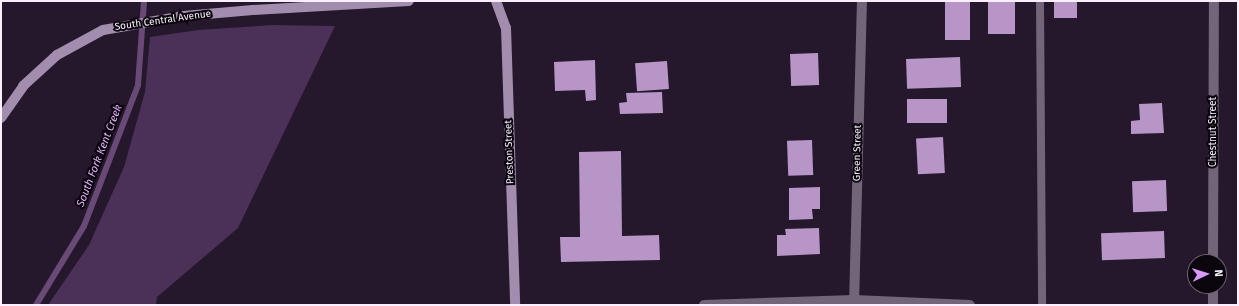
<!DOCTYPE html>
<style>
body{margin:0}
#map{position:relative;width:1239px;height:306px;overflow:hidden;background:#25172c;font-family:"Fira Sans",sans-serif}
div>[style]{position:absolute}
.green>*{inset:0;background:#4b3158}
.stream>*{height:6px;margin:-3px;padding:0 3px;transform-origin:3px;border-radius:3px;background:#694a77}
.building>*{inset:0;background:#b795c7;transform-origin:0 0}
.lane>*{height:8px;margin:-4px;padding:0 4px;transform-origin:4px;border-radius:4px;background:#726579}
.street>*{height:10px;margin:-5px;padding:0 5px;transform-origin:5px;border-radius:5px;background:#726579}
.secondary>*{height:10px;margin:-5px;padding:0 5px;transform-origin:5px;border-radius:5px;background:#a38daf}
span{translate:-50% -50%;white-space:nowrap;text-align:center;line-height:1.15;-webkit-text-stroke:4px #0b060e;paint-order:stroke}
.street-label{font-size:10px;color:#f9effe}
.water-label{font-size:11px;color:#e1b1f9;font-style:italic}
.frame{position:absolute;inset:0;border:2px solid #f9effe;pointer-events:none}
.north{position:absolute;left:1187px;top:254px;width:40px;height:40px;box-sizing:border-box;background:#0b060e;border:1px solid #6a636e;border-radius:50%;rotate:86deg;font-size:11px;font-weight:700;line-height:16px;text-align:center;color:#f9effe}
.north::after{content:'';display:block;margin:auto;width:14px;height:18px;background:#d99af7;clip-path:polygon(50% 0,100% 100%,50% 72%,0 100%)}
</style>
<div id="map">
<div class="green">
<div style="clip-path:polygon(273px 25px,335px 26px,238px 228px,157px 297px,156px 305px,48px 305px,89px 245px,124px 167px,145px 92px,150px 37px,198px 30px)"></div>
</div>
<div class="stream">
<div style="left:36px;top:305px;width:92px;rotate:-58.7deg"></div>
<div style="left:84px;top:226px;width:151px;rotate:-69deg"></div>
<div style="left:138px;top:85px;width:84px;rotate:-85.9deg"></div>
</div>
<div class="building">
<div style="left:945px;top:1px;width:25px;height:39px"></div>
<div style="left:988px;top:1px;width:27px;height:33px"></div>
<div style="left:1054px;top:1px;width:23px;height:17px"></div>
<div style="left:818px;top:53px;width:32px;height:28px;rotate:88deg"></div>
<div style="left:960px;top:57px;width:30px;height:54px;rotate:88deg"></div>
<div style="clip-path:polygon(595px 60px,596px 100px,586px 101px,585px 90px,555px 91px,554px 62px)"></div>
<div style="left:667px;top:61px;width:28px;height:32px;rotate:86deg"></div>
<div style="clip-path:polygon(662px 92px,663px 113px,620px 114px,619px 103px,627px 102px,626px 93px)"></div>
<div style="left:947px;top:99px;width:24px;height:40px;rotate:90deg"></div>
<div style="clip-path:polygon(1162px 103px,1164px 133px,1131px 134px,1131px 121px,1140px 120px,1139px 104px)"></div>
<div style="left:943px;top:137px;width:36px;height:27px;rotate:87deg"></div>
<div style="left:812px;top:140px;width:35px;height:25px;rotate:88deg"></div>
<div style="clip-path:polygon(621px 151px,622px 236px,659px 235px,660px 260px,561px 262px,560px 237px,580px 237px,579px 152px)"></div>
<div style="left:1166px;top:180px;width:31px;height:34px;rotate:88deg"></div>
<div style="clip-path:polygon(820px 187px,820px 209px,812px 209px,813px 219px,789px 220px,789px 188px)"></div>
<div style="clip-path:polygon(819px 228px,820px 254px,777px 256px,777px 235px,786px 235px,785px 229px)"></div>
<div style="left:1164px;top:231px;width:27px;height:63px;rotate:88deg"></div>
</div>
<div class="lane">
<div style="left:1040px;top:1px;width:304px;rotate:89.6deg"></div>
</div>
<div class="street">
<div style="left:1213px;top:262px;width:261px;rotate:-89.8deg"></div>
<div style="left:704px;top:305px;width:150px;rotate:-1.9deg"></div>
<div style="left:854px;top:300px;width:116px;rotate:2.5deg"></div>
<div style="left:854px;top:305px;width:304px;rotate:-88.5deg"></div>
<div style="left:1213px;top:305px;width:19px;rotate:-90deg"></div>
</div>
<div class="secondary">
<div style="left:496px;top:1px;width:29px;rotate:70deg"></div>
<div style="left:506px;top:28px;width:277px;rotate:88.1deg"></div>
<div style="left:1px;top:118px;width:39px;rotate:-55deg"></div>
<div style="left:23px;top:86px;width:46px;rotate:-42.4deg"></div>
<div style="left:57px;top:55px;width:52px;rotate:-28.5deg"></div>
<div style="left:103px;top:30px;width:82px;rotate:-9.8deg"></div>
<div style="left:184px;top:16px;width:69px;rotate:-5deg"></div>
<div style="left:253px;top:10px;width:156px;rotate:-3.3deg"></div>
</div>
<div class="street-label">
<span style="left:163px;top:21px;rotate:-8deg">South Central Avenue</span>
<span style="left:1214px;top:132px;rotate:-90deg">Chestnut Street</span>
<span style="left:510px;top:152px;rotate:-92deg">Preston Street</span>
<span style="left:858px;top:153px;rotate:-89deg">Green Street</span>
</div>
<div class="water-label">
<span style="left:100px;top:156px;rotate:-69deg">South Fork Kent Creek</span>
</div>
<div class="frame"></div>
<div class="north">N</div>
</div>
